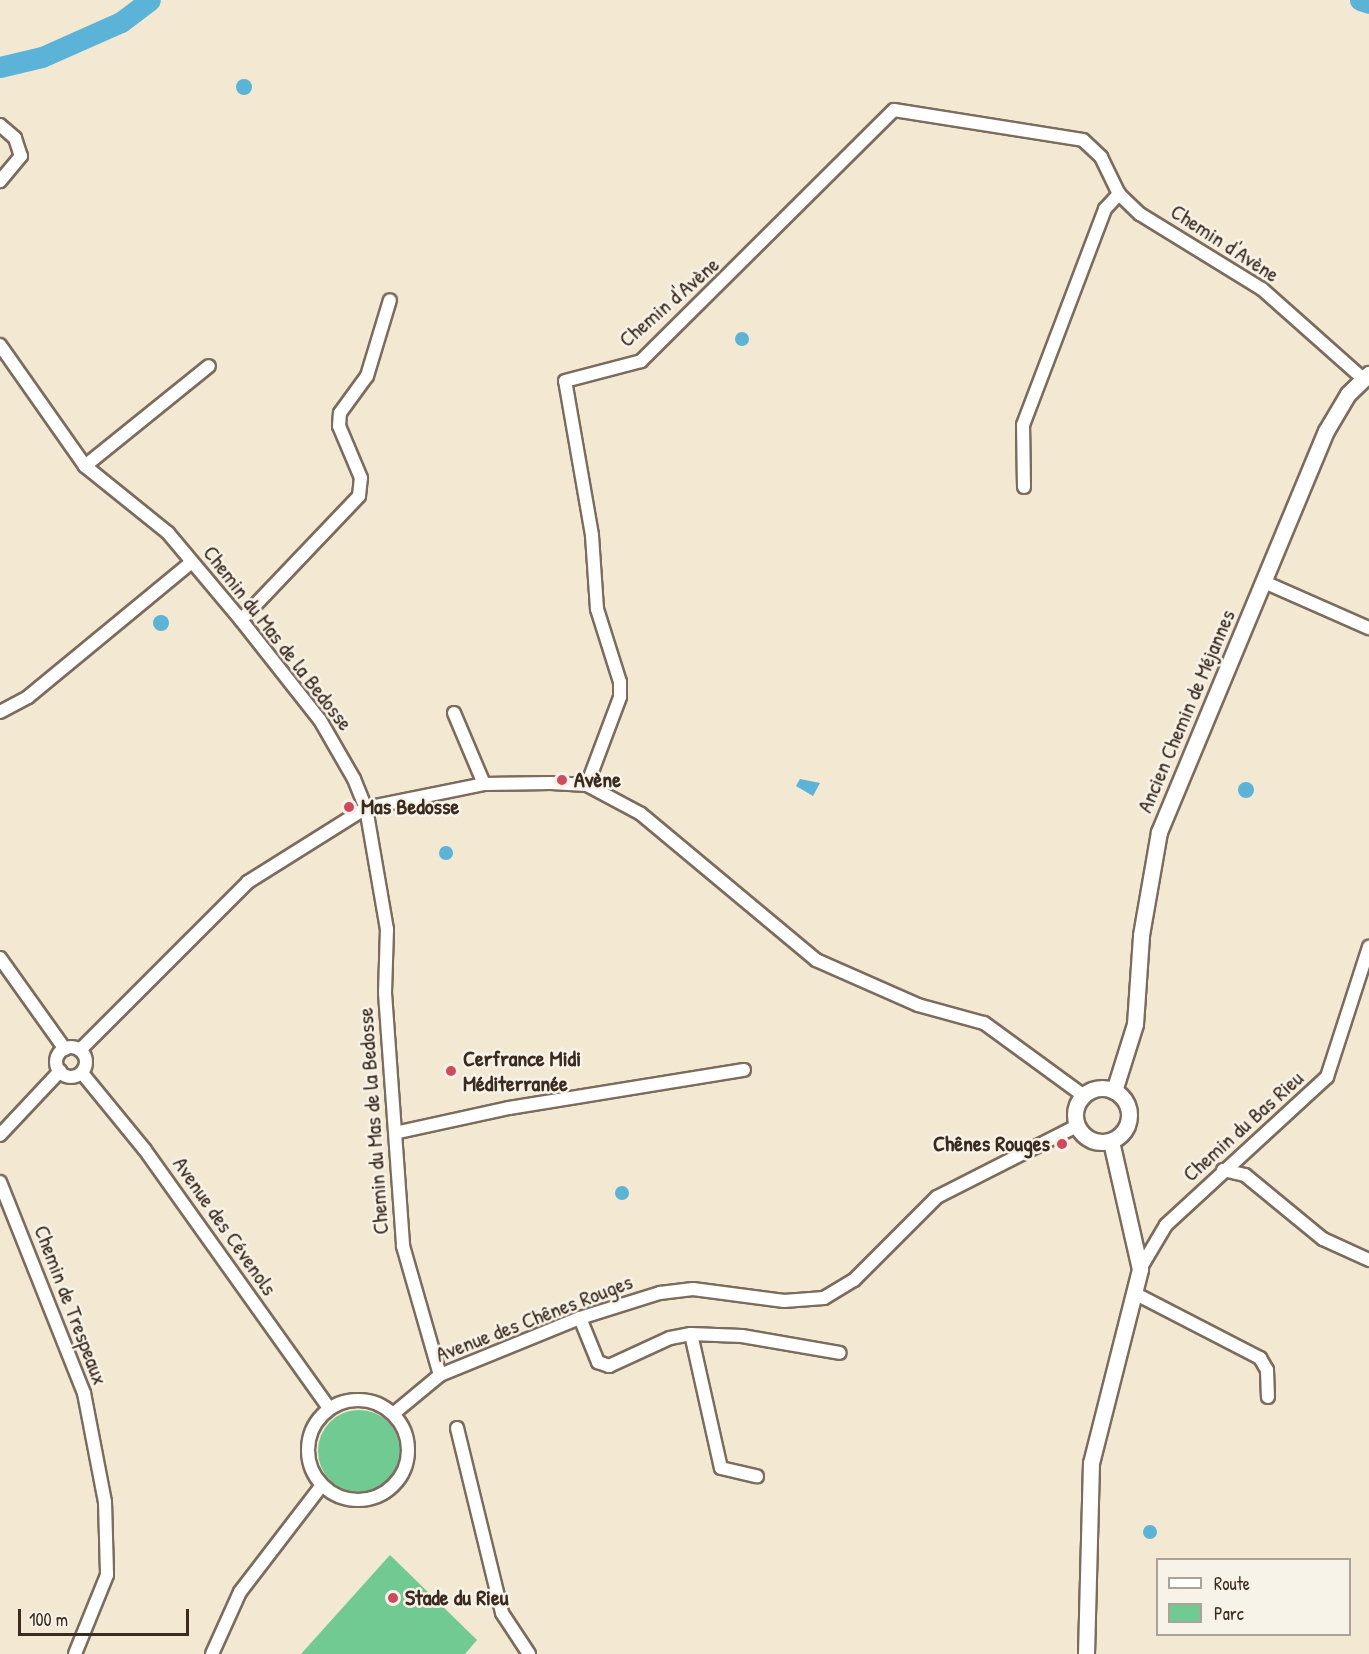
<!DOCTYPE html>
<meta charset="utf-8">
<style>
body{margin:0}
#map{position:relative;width:1369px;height:1654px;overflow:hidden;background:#f3e8d2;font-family:"Patrick Hand",sans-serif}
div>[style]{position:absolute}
.green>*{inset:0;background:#70ca92}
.round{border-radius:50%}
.water>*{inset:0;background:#5bb3d8}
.river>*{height:21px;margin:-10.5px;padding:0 10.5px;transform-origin:10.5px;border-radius:10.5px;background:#5bb3d8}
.roads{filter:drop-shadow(2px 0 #7b6c5d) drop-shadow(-2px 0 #7b6c5d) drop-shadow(0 2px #7b6c5d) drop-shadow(0 -2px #7b6c5d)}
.minor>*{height:12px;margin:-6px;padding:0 6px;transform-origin:6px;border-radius:6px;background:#fff}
.minor>.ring{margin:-6px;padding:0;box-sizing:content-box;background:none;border:12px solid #fff;border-radius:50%}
.tertiary>*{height:15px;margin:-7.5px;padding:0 7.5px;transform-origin:7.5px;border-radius:7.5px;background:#fff}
.tertiary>.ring{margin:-7.5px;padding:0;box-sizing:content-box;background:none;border:15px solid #fff;border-radius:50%}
.dots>*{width:16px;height:16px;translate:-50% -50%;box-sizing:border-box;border:3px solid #f7f3e8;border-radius:50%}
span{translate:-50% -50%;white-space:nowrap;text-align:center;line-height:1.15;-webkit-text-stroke:5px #f7f3e8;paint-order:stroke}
.street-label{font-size:22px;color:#3b2a1e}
.poi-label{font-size:22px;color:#3b2a1e;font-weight:700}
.left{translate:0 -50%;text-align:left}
.right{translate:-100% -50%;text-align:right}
.legend{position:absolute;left:1156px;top:1558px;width:195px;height:78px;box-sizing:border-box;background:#f7f3e8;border:2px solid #aca397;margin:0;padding:8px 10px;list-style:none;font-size:18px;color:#3b2a1e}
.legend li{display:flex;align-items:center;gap:12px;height:30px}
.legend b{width:30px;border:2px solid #aca397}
.scale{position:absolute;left:18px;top:1609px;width:171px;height:27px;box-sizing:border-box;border:3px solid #3b2a1e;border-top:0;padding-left:8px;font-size:18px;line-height:21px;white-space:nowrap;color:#3b2a1e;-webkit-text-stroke:4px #f7f3e8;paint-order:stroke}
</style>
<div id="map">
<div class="green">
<div class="round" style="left:318px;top:1410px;width:82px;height:82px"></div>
<div style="clip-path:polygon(390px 1555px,477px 1640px,465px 1654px,301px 1654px)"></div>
</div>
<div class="water">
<div class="round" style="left:236px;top:79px;width:16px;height:16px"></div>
<div class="round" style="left:735px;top:332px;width:14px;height:14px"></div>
<div class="round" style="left:153px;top:615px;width:16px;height:16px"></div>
<div style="clip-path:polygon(800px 779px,820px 783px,813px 796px,796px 786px)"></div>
<div class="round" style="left:1238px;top:782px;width:16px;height:16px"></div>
<div class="round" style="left:439px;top:846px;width:14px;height:14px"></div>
<div class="round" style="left:615px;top:1186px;width:14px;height:14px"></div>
<div class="round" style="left:1143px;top:1525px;width:14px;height:14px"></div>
</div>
<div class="river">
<div style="left:1360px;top:0;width:9px;rotate:18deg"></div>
<div style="left:0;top:67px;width:43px;rotate:-13.4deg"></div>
<div style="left:42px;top:57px;width:86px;rotate:-23.9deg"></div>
<div style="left:121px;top:22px;width:36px;rotate:-37deg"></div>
</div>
<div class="roads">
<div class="minor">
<div style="left:0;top:125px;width:20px;rotate:41deg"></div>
<div style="left:15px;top:138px;width:19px;rotate:72deg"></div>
<div style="left:21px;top:156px;width:33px;rotate:130deg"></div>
<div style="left:0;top:345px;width:148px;rotate:54.9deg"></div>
<div style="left:85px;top:466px;width:107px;rotate:38.9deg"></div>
<div style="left:168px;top:533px;width:114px;rotate:50deg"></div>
<div style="left:241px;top:620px;width:127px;rotate:51.7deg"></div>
<div style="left:320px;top:720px;width:68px;rotate:60deg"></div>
<div style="left:354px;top:779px;width:31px;rotate:68deg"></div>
<div style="left:366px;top:808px;width:123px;rotate:80.2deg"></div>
<div style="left:387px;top:929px;width:64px;rotate:91.8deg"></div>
<div style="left:385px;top:993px;width:254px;rotate:85.9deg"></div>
<div style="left:403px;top:1246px;width:134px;rotate:74deg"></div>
<div style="left:85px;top:466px;width:159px;rotate:-38.9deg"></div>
<div style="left:1024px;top:487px;width:62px;rotate:-90.9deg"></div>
<div style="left:1023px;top:425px;width:231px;rotate:-69.2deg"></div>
<div style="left:1105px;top:209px;width:21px;rotate:-47deg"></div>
<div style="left:1264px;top:582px;width:115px;rotate:23.7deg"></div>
<div style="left:241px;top:620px;width:171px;rotate:-46.4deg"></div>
<div style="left:359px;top:496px;width:18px;rotate:-84deg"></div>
<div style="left:361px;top:478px;width:56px;rotate:-112.9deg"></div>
<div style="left:339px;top:426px;width:13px;rotate:-86deg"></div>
<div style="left:340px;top:413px;width:46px;rotate:-53.9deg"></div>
<div style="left:367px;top:376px;width:79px;rotate:-73.2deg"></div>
<div style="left:0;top:712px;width:32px;rotate:-28deg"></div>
<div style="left:28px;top:697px;width:212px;rotate:-39.5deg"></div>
<div style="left:454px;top:713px;width:77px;rotate:67.1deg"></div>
<div style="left:587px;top:785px;width:94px;rotate:-69.4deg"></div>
<div style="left:620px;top:697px;width:15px;rotate:-90deg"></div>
<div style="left:620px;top:682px;width:77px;rotate:-107.5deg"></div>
<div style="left:597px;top:609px;width:74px;rotate:-93.9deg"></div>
<div style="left:592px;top:535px;width:156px;rotate:-99.9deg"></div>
<div style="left:565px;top:381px;width:79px;rotate:-14.7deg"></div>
<div style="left:641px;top:361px;width:356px;rotate:-44.8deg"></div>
<div style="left:894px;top:110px;width:191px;rotate:9deg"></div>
<div style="left:1083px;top:140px;width:25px;rotate:43deg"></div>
<div style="left:1101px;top:157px;width:41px;rotate:64.1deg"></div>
<div style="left:1119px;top:194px;width:29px;rotate:44deg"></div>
<div style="left:1140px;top:214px;width:143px;rotate:31.6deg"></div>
<div style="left:1262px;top:289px;width:132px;rotate:41.6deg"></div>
<div style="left:0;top:958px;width:112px;rotate:54.5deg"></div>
<div class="ring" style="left:56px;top:1047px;width:18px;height:18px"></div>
<div style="left:80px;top:1050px;width:238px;rotate:-45deg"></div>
<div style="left:248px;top:882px;width:139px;rotate:-32.1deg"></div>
<div style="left:366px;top:808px;width:120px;rotate:-11.5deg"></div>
<div style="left:484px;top:784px;width:67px;rotate:-0.9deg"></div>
<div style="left:551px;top:783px;width:36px;rotate:3deg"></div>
<div style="left:587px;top:785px;width:61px;rotate:28.2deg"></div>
<div style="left:641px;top:814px;width:228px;rotate:39.8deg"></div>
<div style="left:816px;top:960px;width:111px;rotate:23.8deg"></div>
<div style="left:918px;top:1005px;width:68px;rotate:15.3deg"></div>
<div style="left:984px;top:1023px;width:124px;rotate:36.1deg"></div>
<div style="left:82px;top:1073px;width:99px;rotate:50.7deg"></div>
<div style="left:145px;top:1150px;width:317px;rotate:54.5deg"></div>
<div style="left:399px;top:1132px;width:113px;rotate:-12.3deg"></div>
<div style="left:509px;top:1108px;width:238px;rotate:-9.2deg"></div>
<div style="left:0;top:1135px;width:88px;rotate:-46.8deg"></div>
<div style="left:1223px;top:1170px;width:23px;rotate:13deg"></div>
<div style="left:1245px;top:1175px;width:101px;rotate:39.4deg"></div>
<div style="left:1323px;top:1239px;width:51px;rotate:24.5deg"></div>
<div style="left:0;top:1182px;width:227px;rotate:68.3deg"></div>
<div style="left:84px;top:1393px;width:111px;rotate:79.1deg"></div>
<div style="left:105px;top:1502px;width:73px;rotate:88.4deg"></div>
<div style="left:107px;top:1575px;width:85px;rotate:112.1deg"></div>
<div style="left:1140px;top:1269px;width:51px;rotate:-59.4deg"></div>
<div style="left:1166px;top:1225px;width:219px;rotate:-42.6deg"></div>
<div style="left:1327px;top:1077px;width:137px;rotate:-72.1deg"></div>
<div style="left:1136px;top:1294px;width:140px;rotate:27.3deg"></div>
<div style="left:1260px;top:1358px;width:14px;rotate:60deg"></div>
<div style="left:1267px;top:1370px;width:27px;rotate:88deg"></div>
<div style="left:580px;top:1318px;width:48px;rotate:67.8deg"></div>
<div style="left:598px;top:1362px;width:12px;rotate:20deg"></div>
<div style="left:609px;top:1366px;width:67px;rotate:-24.7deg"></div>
<div style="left:670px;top:1338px;width:21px;rotate:-11deg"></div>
<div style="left:691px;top:1334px;width:51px;rotate:2.2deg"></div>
<div style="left:742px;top:1336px;width:99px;rotate:9.8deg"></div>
<div style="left:691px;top:1334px;width:137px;rotate:77.4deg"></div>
<div style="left:721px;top:1468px;width:37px;rotate:13deg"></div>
<div class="ring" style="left:308px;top:1400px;width:88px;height:88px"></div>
<div style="left:393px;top:1414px;width:61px;rotate:-39.7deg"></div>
<div style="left:440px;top:1375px;width:151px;rotate:-22.2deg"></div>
<div style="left:580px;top:1318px;width:84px;rotate:-17.4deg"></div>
<div style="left:660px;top:1293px;width:33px;rotate:-7deg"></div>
<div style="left:693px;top:1289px;width:92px;rotate:7.5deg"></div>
<div style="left:784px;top:1301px;width:40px;rotate:-4.3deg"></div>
<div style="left:824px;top:1298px;width:35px;rotate:-31deg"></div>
<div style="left:854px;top:1280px;width:117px;rotate:-45deg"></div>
<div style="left:937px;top:1197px;width:157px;rotate:-26.9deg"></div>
<div style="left:457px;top:1428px;width:190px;rotate:76.3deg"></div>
<div style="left:502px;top:1613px;width:49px;rotate:56.6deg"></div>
<div style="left:212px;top:1654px;width:68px;rotate:-65.7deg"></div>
<div style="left:240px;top:1592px;width:135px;rotate:-52.5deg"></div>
</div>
<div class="tertiary">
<div class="ring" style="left:1075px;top:1088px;width:39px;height:39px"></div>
<div style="left:1114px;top:1091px;width:70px;rotate:-72.6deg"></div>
<div style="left:1135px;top:1024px;width:89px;rotate:-86.1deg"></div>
<div style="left:1141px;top:935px;width:105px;rotate:-80.1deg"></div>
<div style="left:1159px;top:832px;width:434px;rotate:-67.4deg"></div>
<div style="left:1326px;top:431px;width:43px;rotate:-59.3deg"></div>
<div style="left:1348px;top:394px;width:29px;rotate:-44deg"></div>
<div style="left:1086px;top:1654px;width:191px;rotate:-88.5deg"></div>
<div style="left:1091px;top:1463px;width:200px;rotate:-75.8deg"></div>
<div style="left:1140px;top:1269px;width:131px;rotate:-102.8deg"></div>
</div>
</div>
<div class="dots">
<div style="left:562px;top:780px;background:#d1495b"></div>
<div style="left:349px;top:807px;background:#d1495b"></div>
<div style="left:451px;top:1071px;background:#d1495b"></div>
<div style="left:1062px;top:1144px;background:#d1495b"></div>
<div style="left:393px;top:1598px;background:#d1495b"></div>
</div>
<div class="street-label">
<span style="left:1225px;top:243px;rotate:33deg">Chemin d'Avène</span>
<span style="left:669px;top:302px;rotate:-41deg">Chemin d'Avène</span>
<span style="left:278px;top:638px;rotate:52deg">Chemin du Mas de la Bedosse</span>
<span style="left:1186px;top:711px;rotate:-67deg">Ancien Chemin de Méjannes</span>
<span style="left:373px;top:1121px;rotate:-94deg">Chemin du Mas de la Bedosse</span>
<span style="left:1243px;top:1126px;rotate:-42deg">Chemin du Bas Rieu</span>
<span style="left:225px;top:1226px;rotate:55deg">Avenue des Cévenols</span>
<span style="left:71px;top:1305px;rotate:69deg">Chemin de Trespeaux</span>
<span style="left:534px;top:1318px;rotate:-21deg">Avenue des Chênes Rouges</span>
</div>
<div class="poi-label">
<span class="left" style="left:574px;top:780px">Avène</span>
<span class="left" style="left:361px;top:807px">Mas Bedosse</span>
<span class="left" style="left:463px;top:1071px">Cerfrance Midi<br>Méditerranée</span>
<span class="right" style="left:1050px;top:1144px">Chênes Rouges</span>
<span class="left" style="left:405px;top:1598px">Stade du Rieu</span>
</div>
<ul class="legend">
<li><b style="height:8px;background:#fff"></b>Route</li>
<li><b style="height:16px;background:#70ca92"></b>Parc</li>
</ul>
<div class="scale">100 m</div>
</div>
